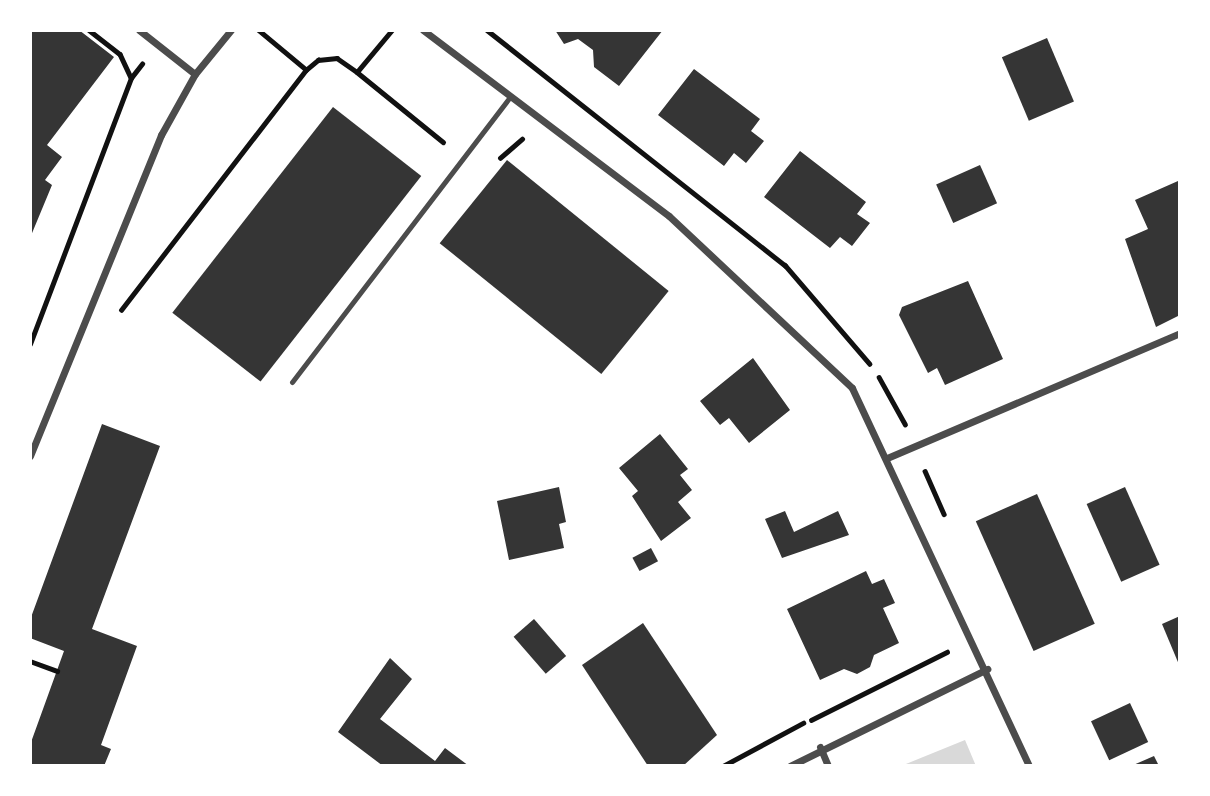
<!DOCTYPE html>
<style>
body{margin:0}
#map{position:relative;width:1210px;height:796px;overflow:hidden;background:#fff;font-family:Helvetica,sans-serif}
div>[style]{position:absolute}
.water>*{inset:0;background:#d9d9d9}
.building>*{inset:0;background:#353535;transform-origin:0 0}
.path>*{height:4.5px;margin:-2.25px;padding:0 2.25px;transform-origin:2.25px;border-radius:2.25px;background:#111}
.service>*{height:5px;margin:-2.5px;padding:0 2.5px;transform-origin:2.5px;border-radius:2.5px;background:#4c4c4c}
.minor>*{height:7px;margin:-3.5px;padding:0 3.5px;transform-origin:3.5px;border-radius:3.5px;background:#4c4c4c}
span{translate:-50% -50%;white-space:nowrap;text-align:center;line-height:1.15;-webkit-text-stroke:6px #fff;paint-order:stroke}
.frame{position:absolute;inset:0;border:32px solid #fff;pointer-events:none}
</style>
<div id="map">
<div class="water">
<div style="clip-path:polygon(965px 740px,976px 766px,901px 766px)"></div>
</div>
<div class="building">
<div style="clip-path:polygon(30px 30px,79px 30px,114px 57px,47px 145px,62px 157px,45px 180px,52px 185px,30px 238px)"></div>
<div style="clip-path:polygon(555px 30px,663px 30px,619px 86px,594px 67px,593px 50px,578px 39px,564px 44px)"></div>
<div style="left:1047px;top:38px;width:69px;height:49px;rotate:67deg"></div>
<div style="clip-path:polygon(694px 69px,760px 119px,751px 131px,764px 141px,746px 163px,734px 153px,724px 166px,658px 115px)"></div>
<div style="left:333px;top:107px;width:112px;height:261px;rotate:38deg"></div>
<div style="clip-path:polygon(800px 151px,866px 202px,857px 214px,870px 223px,852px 246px,840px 237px,830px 248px,764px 197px)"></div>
<div style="left:507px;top:160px;width:208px;height:107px;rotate:39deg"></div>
<div style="left:980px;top:165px;width:42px;height:48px;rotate:66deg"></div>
<div style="clip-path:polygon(1178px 181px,1180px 315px,1156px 327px,1125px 239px,1148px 229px,1135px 200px)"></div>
<div style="clip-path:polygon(968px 281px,1003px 359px,945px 385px,937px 368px,928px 373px,899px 315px,902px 307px)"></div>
<div style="clip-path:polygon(753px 358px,790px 410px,749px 443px,729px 418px,720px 425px,700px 401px)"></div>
<div style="clip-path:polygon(102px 424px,160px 446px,92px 629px,137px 646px,101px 745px,111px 749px,104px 766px,30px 766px,30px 745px,64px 651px,30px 638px,30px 620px)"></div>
<div style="clip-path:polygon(660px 434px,688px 469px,680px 475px,692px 490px,678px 502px,691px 518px,661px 541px,632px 496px,638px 491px,619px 468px)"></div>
<div style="clip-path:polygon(559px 487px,566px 522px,559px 524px,564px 548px,509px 560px,497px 501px)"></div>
<div style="left:1125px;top:487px;width:85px;height:42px;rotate:66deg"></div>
<div style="left:1037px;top:494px;width:142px;height:67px;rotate:66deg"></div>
<div style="clip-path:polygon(785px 511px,794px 532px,838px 511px,849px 535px,782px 558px,765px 519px)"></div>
<div style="left:651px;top:548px;width:15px;height:21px;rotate:62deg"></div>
<div style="clip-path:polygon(866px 571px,872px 584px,884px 579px,895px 603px,883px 608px,899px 643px,874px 655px,870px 667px,857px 674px,844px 669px,820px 680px,787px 609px)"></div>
<div style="clip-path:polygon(1180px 616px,1180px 667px,1162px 624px)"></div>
<div style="left:534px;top:619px;width:49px;height:27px;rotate:49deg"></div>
<div style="clip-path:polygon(643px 623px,717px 735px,683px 766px,648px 766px,582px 665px)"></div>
<div style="clip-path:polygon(390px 658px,412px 679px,380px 719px,435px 761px,445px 748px,469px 766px,383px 766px,338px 732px)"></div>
<div style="left:1130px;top:703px;width:43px;height:43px;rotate:65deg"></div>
<div style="clip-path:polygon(1154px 756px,1159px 766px,1131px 766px)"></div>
</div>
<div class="path">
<div style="left:89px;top:30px;width:39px;rotate:38deg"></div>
<div style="left:120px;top:54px;width:26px;rotate:65deg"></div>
<div style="left:131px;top:78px;width:18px;rotate:-52deg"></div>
<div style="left:487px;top:30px;width:380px;rotate:38.3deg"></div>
<div style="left:785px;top:265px;width:130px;rotate:49.4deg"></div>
<div style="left:306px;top:70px;width:16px;rotate:-40deg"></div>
<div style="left:318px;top:60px;width:19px;rotate:-6deg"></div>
<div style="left:337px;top:58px;width:24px;rotate:35deg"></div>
<div style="left:357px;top:72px;width:55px;rotate:-50.2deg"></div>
<div style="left:357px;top:72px;width:111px;rotate:39.1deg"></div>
<div style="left:500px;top:158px;width:29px;rotate:-41deg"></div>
<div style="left:121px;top:310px;width:303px;rotate:-52.4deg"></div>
<div style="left:306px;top:70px;width:62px;rotate:-140.2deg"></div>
<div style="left:30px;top:344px;width:285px;rotate:-69.2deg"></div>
<div style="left:879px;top:377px;width:54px;rotate:61deg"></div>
<div style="left:925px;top:471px;width:47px;rotate:66.2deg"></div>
<div style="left:30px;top:661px;width:29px;rotate:20deg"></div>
<div style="left:811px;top:720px;width:152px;rotate:-26.6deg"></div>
<div style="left:723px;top:766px;width:91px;rotate:-28.3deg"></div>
</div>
<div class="service">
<div style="left:292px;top:382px;width:359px;rotate:-52.6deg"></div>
</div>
<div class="minor">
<div style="left:139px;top:30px;width:71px;rotate:38.2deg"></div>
<div style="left:423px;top:30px;width:308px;rotate:37.1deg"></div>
<div style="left:669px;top:216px;width:251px;rotate:43.2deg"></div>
<div style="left:852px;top:388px;width:417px;rotate:64.9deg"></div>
<div style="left:30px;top:456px;width:347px;rotate:-67.8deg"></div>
<div style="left:161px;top:135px;width:70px;rotate:-60.9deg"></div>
<div style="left:195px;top:74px;width:57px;rotate:-50.7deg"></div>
<div style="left:887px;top:458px;width:319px;rotate:-23.1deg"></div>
<div style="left:820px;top:747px;width:21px;rotate:67deg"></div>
<div style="left:790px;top:766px;width:220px;rotate:-26.2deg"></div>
</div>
<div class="frame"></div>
</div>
